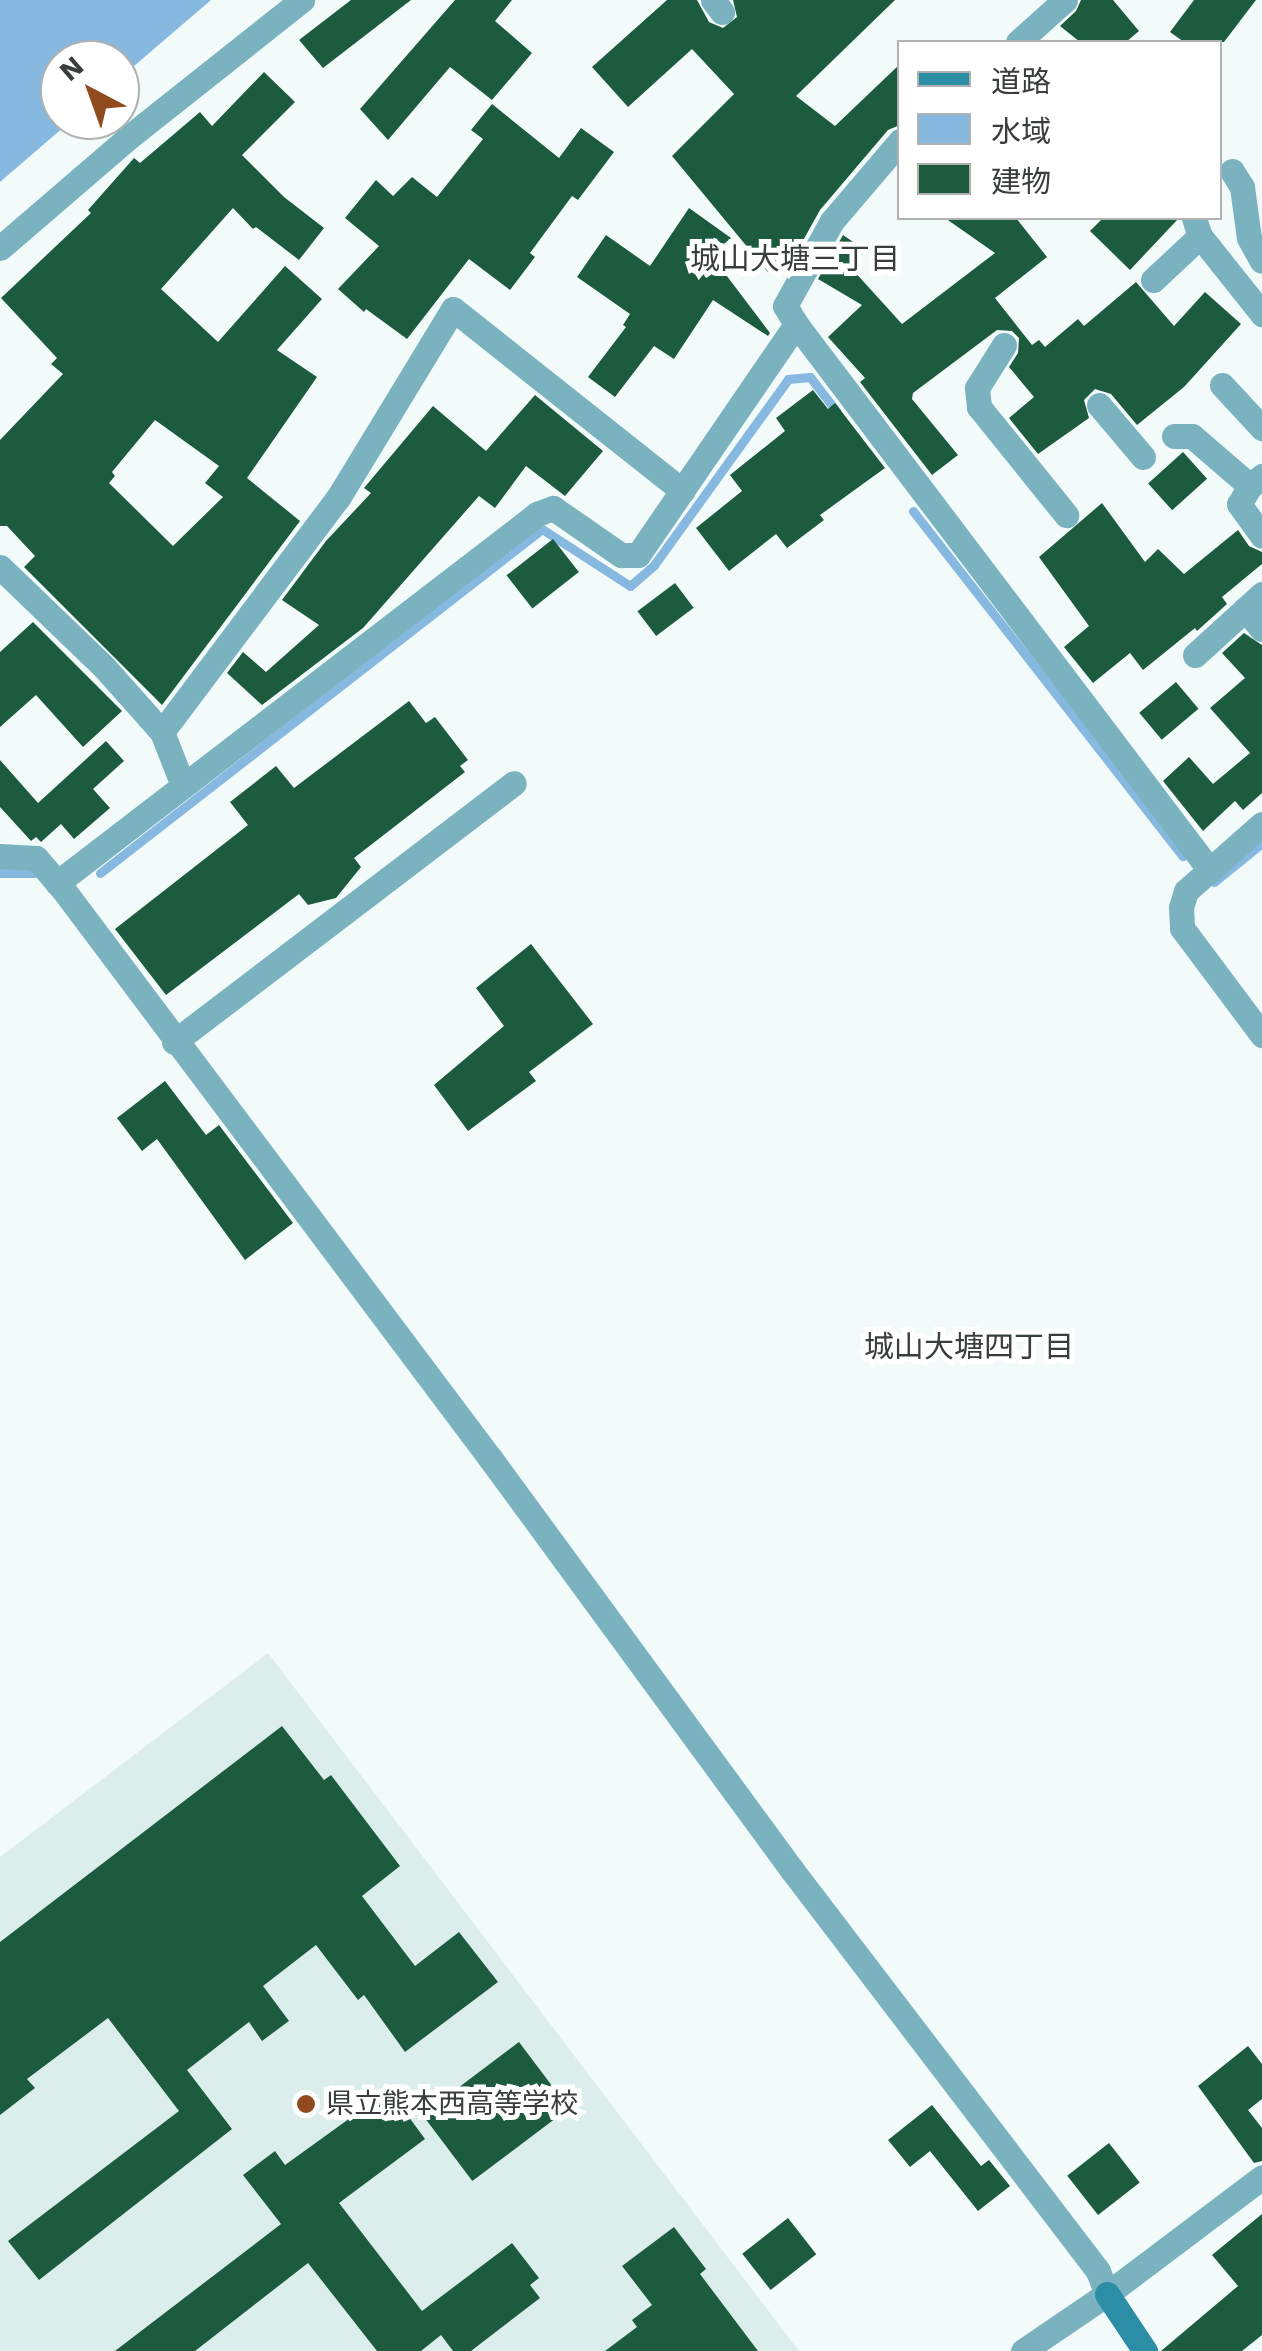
<!DOCTYPE html>
<meta charset="utf-8">
<style>
body{margin:0}
#map{position:relative;width:1262px;height:2351px;overflow:hidden;background:#f2fbfa;font-family:"Work Sans","Noto Sans JP",sans-serif}
div>[style]{position:absolute}
.built>*{inset:0;background:#dceeec}
.water>*{inset:0;background:#86b8e0}
.stream>*{height:9px;margin:-4.5px;padding:0 4.5px;transform-origin:4.5px;border-radius:4.5px;background:#86b8e0}
.building>*{inset:0;background:#1d5b3f;transform-origin:0 0}
.street>*{height:25px;margin:-12.5px;padding:0 12.5px;transform-origin:12.5px;border-radius:12.5px;background:#7ab2c0}
.secondary>*{height:25px;margin:-12.5px;padding:0 12.5px;transform-origin:12.5px;border-radius:12.5px;background:#2b8ea4}
.dots>*{width:28px;height:28px;translate:-50% -50%;box-sizing:border-box;border:5px solid #fff;border-radius:50%}
span{translate:-50% -50%;white-space:nowrap;text-align:center;line-height:1.15;-webkit-text-stroke:10px #fff;paint-order:stroke}
.poi-label{font-size:28px;color:#3a3d3d}
.left{translate:0 -50%;text-align:left}
.neighbourhood-label{font-size:30px;color:#3a3d3d}
.legend{position:absolute;left:897px;top:40px;width:325px;height:180px;box-sizing:border-box;background:#fff;border:2px solid #b0b1b1;margin:0;padding:12px 18px;list-style:none;font-size:30px;color:#3a3d3d}
.legend li{display:flex;align-items:center;gap:20px;height:50px}
.legend b{width:50px;border:2px solid #b0b1b1}
.north{position:absolute;left:40px;top:40px;width:100px;height:100px;box-sizing:border-box;background:#fff;border:2px solid #b0b1b1;border-radius:50%;rotate:319deg;font-size:28px;font-weight:700;line-height:40px;text-align:center;color:#3a3d3d}
.north::after{content:'';display:block;margin:auto;width:35px;height:45px;background:#8f4b1e;clip-path:polygon(50% 0,100% 100%,50% 72%,0 100%)}
</style>
<div id="map">
<div class="built">
<div style="clip-path:polygon(268px 1653px,799px 2351px,0 2351px,0 1857px)"></div>
</div>
<div class="water">
<div style="clip-path:polygon(0 0,211px 0,120px 78px,120px 60px,60px 60px,60px 120px,72px 120px,0 182px)"></div>
</div>
<div class="stream">
<div style="left:913px;top:511px;width:438px;rotate:52deg"></div>
<div style="left:0;top:873px;width:34px"></div>
<div style="left:100px;top:873px;width:560px;rotate:-37.89deg"></div>
<div style="left:542px;top:529px;width:105px;rotate:32.9deg"></div>
<div style="left:630px;top:586px;width:32px;rotate:-41deg"></div>
<div style="left:654px;top:565px;width:229px;rotate:-54.2deg"></div>
<div style="left:788px;top:379px;width:22px;rotate:-5deg"></div>
<div style="left:810px;top:377px;width:44px;rotate:52.4deg"></div>
<div style="left:1214px;top:882px;width:62px;rotate:-39.1deg"></div>
</div>
<div class="building">
<div style="clip-path:polygon(351px 0,411px 0,323px 68px,299px 40px)"></div>
<div style="clip-path:polygon(455px 0,512px 0,495px 21px,532px 53px,492px 100px,450px 67px,388px 140px,360px 109px)"></div>
<div style="clip-path:polygon(667px 0,697px 0,709px 22px,723px 28px,737px 17px,733px 0,895px 0,796px 96px,835px 126px,900px 64px,900px 125px,888px 130px,820px 210px,791px 262px,780px 255px,768px 272px,672px 156px,734px 94px,692px 49px,628px 107px,592px 67px)"></div>
<div style="clip-path:polygon(1081px 0,1113px 0,1139px 31px,1126px 42px,1080px 42px,1060px 26px,1076px 11px)"></div>
<div style="clip-path:polygon(1194px 0,1256px 0,1224px 42px,1184px 42px,1170px 32px)"></div>
<div style="clip-path:polygon(evenodd,264px 72px,295px 102px,242px 155px,284px 197px,324px 228px,299px 260px,256px 227px,253px 229px,233px 208px,161px 289px,218px 342px,285px 266px,322px 299px,277px 350px,317px 377px,247px 478px,300px 521px,162px 705px,24px 567px,35px 556px,7px 526px,0 526px,0 440px,63px 374px,51px 364px,57px 358px,1px 298px,91px 213px,88px 210px,134px 158px,140px 163px,200px 112px,212px 126px,264px 72px,155px 420px,219px 466px,205px 483px,223px 497px,173px 546px,109px 483px,115px 476px,112px 472px,155px 420px)"></div>
<div style="clip-path:polygon(492px 104px,559px 158px,581px 128px,614px 152px,578px 200px,572px 196px,530px 253px,535px 257px,510px 290px,469px 259px,407px 339px,366px 309px,364px 312px,338px 289px,379px 246px,345px 218px,376px 180px,393px 196px,412px 177px,437px 197px,483px 139px,471px 130px)"></div>
<div style="clip-path:polygon(689px 208px,731px 238px,711px 255px,770px 333px,768px 336px,713px 300px,674px 359px,654px 346px,615px 397px,588px 377px,626px 327px,623px 325px,630px 314px,577px 277px,606px 235px,650px 266px)"></div>
<div style="clip-path:polygon(945px 218px,1016px 218px,1047px 257px,995px 298px,1032px 345px,1039px 340px,1045px 347px,1078px 319px,1084px 326px,1136px 282px,1174px 326px,1205px 292px,1241px 324px,1184px 387px,1137px 425px,1111px 394px,1095px 389px,1084px 400px,1089px 418px,1038px 454px,1009px 418px,1034px 397px,1009px 367px,1018px 353px,1019px 338px,1012px 331px,997px 330px,913px 393px,912px 399px,958px 455px,932px 475px,860px 382px,865px 378px,828px 337px,862px 305px,818px 279px,843px 235px,865px 250px,853px 270px,902px 324px,995px 253px)"></div>
<div style="clip-path:polygon(1103px 218px,1178px 218px,1178px 219px,1130px 270px,1090px 231px)"></div>
<div style="clip-path:polygon(813px 390px,828px 409px,835px 403px,885px 468px,820px 515px,824px 520px,787px 548px,776px 534px,729px 571px,696px 528px,742px 491px,730px 475px,785px 431px,776px 418px)"></div>
<div style="clip-path:polygon(535px 395px,603px 451px,565px 496px,526px 466px,495px 508px,479px 496px,363px 628px,262px 705px,227px 673px,243px 652px,266px 672px,319px 625px,282px 600px,326px 541px,371px 493px,364px 488px,433px 406px,486px 451px)"></div>
<div style="left:1183px;top:452px;width:36px;height:47px;rotate:48deg"></div>
<div style="clip-path:polygon(1102px 503px,1145px 562px,1158px 549px,1184px 574px,1238px 530px,1249px 546px,1262px 552px,1262px 564px,1222px 597px,1227px 604px,1197px 631px,1195px 628px,1143px 670px,1130px 653px,1093px 683px,1064px 647px,1089px 626px,1039px 557px)"></div>
<div style="left:553px;top:539px;width:42px;height:59px;rotate:52deg"></div>
<div style="left:675px;top:583px;width:31px;height:47px;rotate:53deg"></div>
<div style="clip-path:polygon(33px 622px,122px 711px,83px 747px,36px 695px,0 727px,0 652px)"></div>
<div style="clip-path:polygon(1244px 633px,1262px 645px,1262px 793px,1243px 810px,1235px 801px,1203px 831px,1163px 781px,1189px 757px,1213px 784px,1250px 753px,1210px 708px,1245px 678px,1222px 653px)"></div>
<div style="left:1176px;top:682px;width:35px;height:48px;rotate:50deg"></div>
<div style="clip-path:polygon(409px 701px,426px 723px,435px 717px,468px 760px,460px 766px,465px 772px,354px 858px,361px 867px,336px 898px,308px 905px,299px 894px,166px 995px,115px 929px,248px 825px,230px 802px,276px 766px,294px 788px)"></div>
<div style="clip-path:polygon(106px 741px,124px 761px,93px 789px,110px 808px,74px 839px,61px 824px,41px 842px,36px 837px,31px 841px,0 807px,0 760px,38px 803px)"></div>
<div style="clip-path:polygon(531px 944px,593px 1024px,529px 1072px,536px 1081px,468px 1131px,434px 1085px,504px 1026px,476px 988px)"></div>
<div style="clip-path:polygon(165px 1081px,206px 1135px,219px 1125px,293px 1223px,245px 1260px,157px 1139px,142px 1151px,117px 1118px)"></div>
<div style="clip-path:polygon(282px 1726px,324px 1780px,331px 1775px,400px 1866px,362px 1896px,415px 1966px,459px 1932px,498px 1982px,405px 2052px,364px 1995px,358px 2000px,316px 1945px,263px 1986px,289px 2021px,262px 2041px,249px 2022px,187px 2070px,232px 2129px,39px 2280px,8px 2241px,179px 2111px,108px 2018px,27px 2079px,35px 2088px,0 2115px,0 1942px)"></div>
<div style="left:519px;top:2042px;width:83px;height:121px;rotate:53deg"></div>
<div style="clip-path:polygon(1248px 2046px,1262px 2064px,1262px 2099px,1248px 2110px,1262px 2128px,1262px 2161px,1254px 2163px,1198px 2086px)"></div>
<div style="clip-path:polygon(389px 2090px,425px 2139px,339px 2203px,422px 2311px,512px 2243px,539px 2278px,530px 2285px,540px 2298px,471px 2351px,453px 2351px,441px 2335px,421px 2351px,377px 2351px,308px 2263px,195px 2351px,115px 2351px,281px 2224px,243px 2175px,275px 2151px,285px 2165px)"></div>
<div style="clip-path:polygon(932px 2105px,981px 2166px,989px 2160px,1010px 2186px,978px 2211px,930px 2151px,910px 2167px,888px 2140px)"></div>
<div style="left:1109px;top:2143px;width:50px;height:53px;rotate:52deg"></div>
<div style="clip-path:polygon(1262px 2214px,1262px 2335px,1242px 2351px,1161px 2351px,1238px 2286px,1212px 2255px)"></div>
<div style="left:788px;top:2218px;width:46px;height:58px;rotate:52deg"></div>
<div style="clip-path:polygon(674px 2227px,706px 2269px,700px 2274px,758px 2351px,605px 2351px,637px 2327px,632px 2320px,652px 2305px,622px 2266px)"></div>
</div>
<div class="street">
<div style="left:713px;top:0;width:15px;rotate:53deg"></div>
<div style="left:1018px;top:42px;width:63px;rotate:-41.8deg"></div>
<div style="left:1232px;top:171px;width:19px;rotate:58deg"></div>
<div style="left:1242px;top:187px;width:51px;rotate:82.2deg"></div>
<div style="left:1249px;top:238px;width:26px;rotate:61deg"></div>
<div style="left:1194px;top:218px;width:19px;rotate:72deg"></div>
<div style="left:1200px;top:236px;width:100px;rotate:51.5deg"></div>
<div style="left:0;top:248px;width:170px;rotate:-40.7deg"></div>
<div style="left:129px;top:137px;width:221px;rotate:-38.4deg"></div>
<div style="left:1153px;top:280px;width:64px;rotate:-43.1deg"></div>
<div style="left:796px;top:324px;width:21px;rotate:-121deg"></div>
<div style="left:785px;top:306px;width:97px;rotate:-61.1deg"></div>
<div style="left:832px;top:221px;width:105px;rotate:-49.6deg"></div>
<div style="left:1004px;top:345px;width:51px;rotate:122.1deg"></div>
<div style="left:977px;top:388px;width:19px;rotate:84deg"></div>
<div style="left:979px;top:407px;width:139px;rotate:51.1deg"></div>
<div style="left:1222px;top:385px;width:59px;rotate:47.1deg"></div>
<div style="left:1099px;top:405px;width:68px;rotate:49.8deg"></div>
<div style="left:1174px;top:436px;width:18px"></div>
<div style="left:1192px;top:436px;width:77px;rotate:40.8deg"></div>
<div style="left:1250px;top:486px;width:16px;rotate:-40deg"></div>
<div style="left:1250px;top:486px;width:21px;rotate:121deg"></div>
<div style="left:1239px;top:504px;width:39px;rotate:54deg"></div>
<div style="left:0;top:567px;width:144px;rotate:43.9deg"></div>
<div style="left:104px;top:667px;width:87px;rotate:48.3deg"></div>
<div style="left:162px;top:732px;width:55px;rotate:68.6deg"></div>
<div style="left:1245px;top:609px;width:26px;rotate:50deg"></div>
<div style="left:1195px;top:655px;width:91px;rotate:-42.3deg"></div>
<div style="left:162px;top:732px;width:293px;rotate:-53.1deg"></div>
<div style="left:338px;top:498px;width:221px;rotate:-58.7deg"></div>
<div style="left:453px;top:309px;width:293px;rotate:38.4deg"></div>
<div style="left:1262px;top:824px;width:101px;rotate:138.6deg"></div>
<div style="left:1186px;top:891px;width:17px;rotate:107deg"></div>
<div style="left:1181px;top:907px;width:21px;rotate:87deg"></div>
<div style="left:1182px;top:928px;width:134px;rotate:53.2deg"></div>
<div style="left:0;top:856px;width:36px;rotate:3deg"></div>
<div style="left:36px;top:858px;width:40px;rotate:49deg"></div>
<div style="left:62px;top:888px;width:713px;rotate:53.1deg"></div>
<div style="left:490px;top:1458px;width:511px;rotate:53.76deg"></div>
<div style="left:792px;top:1870px;width:504px;rotate:52.65deg"></div>
<div style="left:1098px;top:2271px;width:25px;rotate:69deg"></div>
<div style="left:57px;top:883px;width:605px;rotate:-37.55deg"></div>
<div style="left:537px;top:514px;width:17px;rotate:-21deg"></div>
<div style="left:553px;top:508px;width:83px;rotate:34.7deg"></div>
<div style="left:621px;top:555px;width:17px"></div>
<div style="left:638px;top:555px;width:280px;rotate:-55.6deg"></div>
<div style="left:796px;top:324px;width:684px;rotate:52.85deg"></div>
<div style="left:174px;top:1042px;width:427px;rotate:-37.3deg"></div>
<div style="left:1023px;top:2351px;width:102px;rotate:-34.2deg"></div>
<div style="left:1107px;top:2294px;width:194px;rotate:-37deg"></div>
</div>
<div class="secondary">
<div style="left:1107px;top:2294px;width:69px;rotate:56.3deg"></div>
</div>
<div class="dots">
<div style="left:306px;top:2104px;background:#8f4b1e"></div>
</div>
<div class="poi-label">
<span class="left" style="left:326px;top:2104px">県立熊本西高等学校</span>
</div>
<div class="neighbourhood-label">
<span style="left:795px;top:259px">城山大塘三丁目</span>
<span style="left:969px;top:1347px">城山大塘四丁目</span>
</div>
<ul class="legend">
<li><b style="height:12px;background:#2b8ea4"></b>道路</li>
<li><b style="height:28px;background:#86b8e0"></b>水域</li>
<li><b style="height:28px;background:#1d5b3f"></b>建物</li>
</ul>
<div class="north">N</div>
</div>
